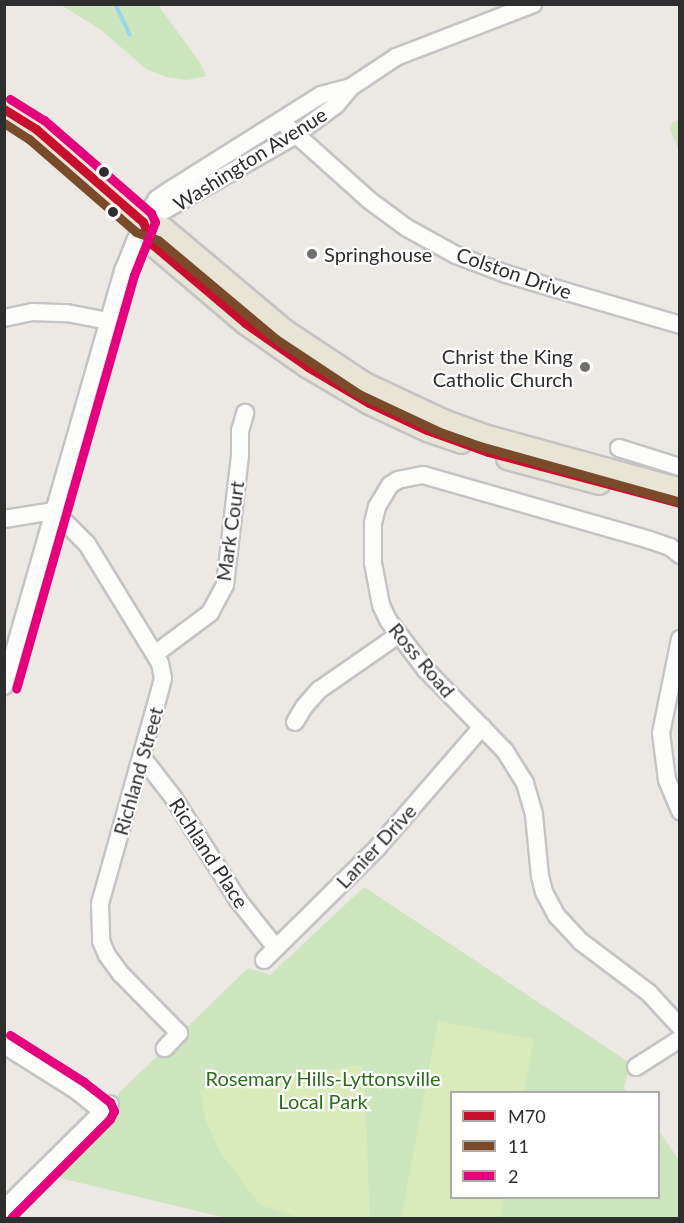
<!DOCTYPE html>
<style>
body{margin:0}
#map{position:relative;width:684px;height:1223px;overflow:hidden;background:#ece8e4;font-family:Lato,sans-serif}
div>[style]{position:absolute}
.green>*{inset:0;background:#cee6be}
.pitch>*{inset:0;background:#d9eabb}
.stream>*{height:4px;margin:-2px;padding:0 2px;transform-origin:2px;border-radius:2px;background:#99d6ec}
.roads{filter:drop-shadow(2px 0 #c5c4c5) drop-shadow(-2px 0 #c5c4c5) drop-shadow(0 2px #c5c4c5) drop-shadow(0 -2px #c5c4c5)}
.minor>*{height:16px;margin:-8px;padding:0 8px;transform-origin:8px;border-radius:8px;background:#fcfcfb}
.major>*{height:21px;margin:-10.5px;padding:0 10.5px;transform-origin:10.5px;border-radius:10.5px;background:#e8e4d6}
.bus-1>*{height:9px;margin:-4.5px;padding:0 4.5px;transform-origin:4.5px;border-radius:4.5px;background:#c8102e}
.bus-2>*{height:9px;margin:-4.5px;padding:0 4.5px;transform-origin:4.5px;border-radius:4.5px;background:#7a4b2a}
.bus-3>*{height:9px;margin:-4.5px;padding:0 4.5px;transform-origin:4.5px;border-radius:4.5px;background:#e5007d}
.dots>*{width:16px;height:16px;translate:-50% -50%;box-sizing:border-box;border:3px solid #fff;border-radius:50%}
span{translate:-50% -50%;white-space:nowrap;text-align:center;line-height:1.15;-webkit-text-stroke:4.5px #fff;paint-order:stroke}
.street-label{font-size:20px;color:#2e2e2e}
.poi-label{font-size:20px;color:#2e2e2e}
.left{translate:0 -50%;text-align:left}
.right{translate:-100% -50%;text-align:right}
.park-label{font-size:20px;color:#2c6e1b}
.frame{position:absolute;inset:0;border:6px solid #2e2e2e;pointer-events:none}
.legend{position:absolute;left:450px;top:1091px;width:210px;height:108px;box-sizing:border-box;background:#fff;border:2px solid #ababab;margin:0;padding:8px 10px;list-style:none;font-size:18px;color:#2e2e2e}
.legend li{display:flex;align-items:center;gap:12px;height:30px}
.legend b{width:30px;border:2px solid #ababab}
</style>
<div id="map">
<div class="green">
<div style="clip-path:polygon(61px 5px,158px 5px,201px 64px,206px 76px,187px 80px,166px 77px,146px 69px,101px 30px)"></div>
<div style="clip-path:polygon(679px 120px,680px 120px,679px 151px,670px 129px,673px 122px)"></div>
<div style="clip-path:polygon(364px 887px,630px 1063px,624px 1089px,629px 1092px,452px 1092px,452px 1198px,658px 1198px,659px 1131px,679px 1160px,679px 1218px,226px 1218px,60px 1178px,60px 1171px,116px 1118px,118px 1094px,248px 968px,270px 975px)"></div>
</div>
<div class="pitch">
<div style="clip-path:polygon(438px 1021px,534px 1039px,524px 1092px,452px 1092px,452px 1198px,504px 1198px,500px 1218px,401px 1218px)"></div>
<div style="clip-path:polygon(358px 1065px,364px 1070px,370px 1218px,300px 1218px,260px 1205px,220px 1152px,205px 1118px,200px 1090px)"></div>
</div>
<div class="stream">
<div style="left:115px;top:4px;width:34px;rotate:64deg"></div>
</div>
<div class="roads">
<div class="minor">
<div style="left:281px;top:121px;width:118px;rotate:41.9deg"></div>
<div style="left:369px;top:200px;width:47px;rotate:36.4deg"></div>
<div style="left:407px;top:228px;width:56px;rotate:28.9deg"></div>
<div style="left:456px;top:255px;width:53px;rotate:20.8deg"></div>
<div style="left:506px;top:274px;width:181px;rotate:16.3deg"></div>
<div style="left:144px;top:222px;width:173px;rotate:-29.8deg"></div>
<div style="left:294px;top:136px;width:52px;rotate:-36.4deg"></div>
<div style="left:336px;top:105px;width:23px;rotate:-50deg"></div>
<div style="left:351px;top:87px;width:54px;rotate:-33.7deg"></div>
<div style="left:396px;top:57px;width:147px;rotate:-21.1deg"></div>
<div style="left:4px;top:318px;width:29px;rotate:-12deg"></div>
<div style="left:32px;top:312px;width:35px;rotate:2deg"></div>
<div style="left:67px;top:313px;width:42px;rotate:11deg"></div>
<div style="left:619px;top:448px;width:64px;rotate:17.3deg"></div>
<div style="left:4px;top:519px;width:51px;rotate:-9.1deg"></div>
<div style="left:54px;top:511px;width:47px;rotate:45deg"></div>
<div style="left:87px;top:544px;width:140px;rotate:58.5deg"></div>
<div style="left:160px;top:663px;width:15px;rotate:79deg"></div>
<div style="left:163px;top:678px;width:12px;rotate:104deg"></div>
<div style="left:160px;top:690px;width:222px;rotate:105.7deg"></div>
<div style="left:100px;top:904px;width:37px;rotate:88deg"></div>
<div style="left:101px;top:941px;width:15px;rotate:67deg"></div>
<div style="left:107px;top:955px;width:24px;rotate:54deg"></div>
<div style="left:121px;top:974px;width:83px;rotate:45.5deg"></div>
<div style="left:179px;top:1033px;width:21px;rotate:133deg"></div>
<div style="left:680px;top:555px;width:13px;rotate:-141deg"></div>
<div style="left:670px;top:547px;width:21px;rotate:-161deg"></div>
<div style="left:650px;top:540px;width:236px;rotate:-164deg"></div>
<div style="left:423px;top:475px;width:25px;rotate:169deg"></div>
<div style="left:398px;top:480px;width:9px;rotate:148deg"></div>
<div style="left:390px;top:485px;width:26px;rotate:121deg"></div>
<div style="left:377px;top:507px;width:16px;rotate:104deg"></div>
<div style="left:373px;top:523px;width:40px;rotate:90deg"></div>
<div style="left:373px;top:563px;width:43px;rotate:79.2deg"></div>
<div style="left:381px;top:605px;width:17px;rotate:65deg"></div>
<div style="left:388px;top:620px;width:63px;rotate:52.8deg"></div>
<div style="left:426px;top:670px;width:113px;rotate:45.7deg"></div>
<div style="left:505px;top:751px;width:38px;rotate:58deg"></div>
<div style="left:525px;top:783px;width:33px;rotate:74deg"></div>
<div style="left:534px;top:815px;width:61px;rotate:84.4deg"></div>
<div style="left:540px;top:876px;width:16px;rotate:76deg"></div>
<div style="left:544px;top:892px;width:27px;rotate:62deg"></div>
<div style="left:557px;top:916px;width:34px;rotate:47deg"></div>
<div style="left:580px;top:941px;width:86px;rotate:37deg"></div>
<div style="left:649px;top:993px;width:46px;rotate:47.6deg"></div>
<div style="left:680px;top:639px;width:96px;rotate:101.4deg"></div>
<div style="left:661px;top:733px;width:47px;rotate:82.7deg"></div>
<div style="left:667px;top:780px;width:34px;rotate:67deg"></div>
<div style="left:155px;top:654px;width:69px;rotate:-36.7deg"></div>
<div style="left:210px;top:613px;width:32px;rotate:-62deg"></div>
<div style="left:225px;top:585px;width:131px;rotate:-83.4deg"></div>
<div style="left:240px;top:455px;width:24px;rotate:-90deg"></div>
<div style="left:240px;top:431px;width:19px;rotate:-74deg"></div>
<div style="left:4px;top:686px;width:432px;rotate:-74deg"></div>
<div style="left:123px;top:271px;width:53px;rotate:-67.8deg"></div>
<div style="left:143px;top:222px;width:27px;rotate:-59deg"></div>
<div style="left:157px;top:199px;width:16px;rotate:-35deg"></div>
<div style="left:170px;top:190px;width:178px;rotate:-32.2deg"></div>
<div style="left:321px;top:95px;width:31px;rotate:-15deg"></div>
<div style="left:295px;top:722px;width:17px;rotate:-59deg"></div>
<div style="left:304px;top:707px;width:23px;rotate:-49deg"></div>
<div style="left:319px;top:690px;width:96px;rotate:-34.8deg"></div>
<div style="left:142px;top:757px;width:51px;rotate:52.2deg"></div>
<div style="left:173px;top:797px;width:122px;rotate:57.7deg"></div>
<div style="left:238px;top:900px;width:61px;rotate:51.6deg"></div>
<div style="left:264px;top:960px;width:161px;rotate:-44.7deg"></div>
<div style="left:378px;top:847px;width:159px;rotate:-49.1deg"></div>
<div style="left:4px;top:1045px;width:86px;rotate:32.2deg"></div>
<div style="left:77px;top:1091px;width:32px;rotate:39deg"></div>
<div style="left:636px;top:1067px;width:52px;rotate:-32.5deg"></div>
<div style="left:4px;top:1209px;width:149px;rotate:-44.7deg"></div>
</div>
<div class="major">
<div style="left:4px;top:109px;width:38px;rotate:32deg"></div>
<div style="left:36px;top:129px;width:142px;rotate:41deg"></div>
<div style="left:143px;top:222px;width:22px;rotate:18deg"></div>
<div style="left:164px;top:229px;width:157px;rotate:40.1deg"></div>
<div style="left:284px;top:330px;width:96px;rotate:33.5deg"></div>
<div style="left:364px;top:383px;width:89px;rotate:25.1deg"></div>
<div style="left:445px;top:421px;width:41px;rotate:19.7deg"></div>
<div style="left:484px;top:435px;width:203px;rotate:15.4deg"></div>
<div style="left:143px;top:222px;width:24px;rotate:68deg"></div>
<div style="left:152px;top:244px;width:122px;rotate:40.3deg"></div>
<div style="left:245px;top:323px;width:77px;rotate:34.9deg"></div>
<div style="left:308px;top:367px;width:71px;rotate:30.5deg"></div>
<div style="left:369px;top:403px;width:64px;rotate:25deg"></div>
<div style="left:427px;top:430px;width:36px;rotate:19deg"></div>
<div style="left:507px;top:458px;width:95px;rotate:15.2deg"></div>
</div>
</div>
<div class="bus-1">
<div style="left:4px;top:109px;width:38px;rotate:32deg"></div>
<div style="left:36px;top:129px;width:142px;rotate:41deg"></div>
<div style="left:143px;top:222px;width:24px;rotate:68deg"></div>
<div style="left:152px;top:244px;width:122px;rotate:40.3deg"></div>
<div style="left:245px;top:323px;width:77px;rotate:34.9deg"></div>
<div style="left:308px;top:367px;width:71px;rotate:30.5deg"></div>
<div style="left:369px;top:403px;width:64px;rotate:25deg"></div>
<div style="left:427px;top:430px;width:65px;rotate:19.8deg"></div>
<div style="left:488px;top:452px;width:199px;rotate:14.9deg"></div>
</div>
<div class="bus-2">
<div style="left:4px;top:123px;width:30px;rotate:33deg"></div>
<div style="left:29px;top:139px;width:142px;rotate:41deg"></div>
<div style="left:136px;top:232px;width:23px;rotate:20deg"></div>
<div style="left:158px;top:240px;width:154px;rotate:40deg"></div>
<div style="left:276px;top:339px;width:100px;rotate:33.5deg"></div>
<div style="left:359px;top:394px;width:89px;rotate:25.1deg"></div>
<div style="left:440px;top:432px;width:42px;rotate:19.3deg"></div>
<div style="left:480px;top:446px;width:205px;rotate:15.6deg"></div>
</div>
<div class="bus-3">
<div style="left:10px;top:99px;width:40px;rotate:32deg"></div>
<div style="left:44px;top:120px;width:142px;rotate:41deg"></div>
<div style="left:151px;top:213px;width:10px;rotate:66deg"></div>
<div style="left:155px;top:222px;width:57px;rotate:111.6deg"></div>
<div style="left:134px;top:275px;width:430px;rotate:105.9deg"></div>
<div style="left:10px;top:1035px;width:88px;rotate:32.4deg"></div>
<div style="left:84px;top:1082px;width:33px;rotate:38deg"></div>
<div style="left:110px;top:1102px;width:10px;rotate:66deg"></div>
<div style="left:114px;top:1111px;width:9px;rotate:117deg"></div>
<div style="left:110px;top:1119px;width:139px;rotate:135deg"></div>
</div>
<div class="dots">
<div style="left:104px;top:172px;background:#2e2e2e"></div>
<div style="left:113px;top:212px;background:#2e2e2e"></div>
<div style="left:312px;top:254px;background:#706f6e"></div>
<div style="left:585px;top:367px;background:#706f6e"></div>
</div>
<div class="street-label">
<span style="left:250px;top:159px;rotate:-32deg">Washington Avenue</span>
<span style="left:514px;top:273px;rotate:19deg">Colston Drive</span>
<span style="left:230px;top:531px;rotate:-82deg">Mark Court</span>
<span style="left:422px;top:660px;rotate:50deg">Ross Road</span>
<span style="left:138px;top:771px;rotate:-74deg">Richland Street</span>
<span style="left:376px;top:846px;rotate:-47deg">Lanier Drive</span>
<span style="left:209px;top:853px;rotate:57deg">Richland Place</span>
</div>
<div class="poi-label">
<span class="left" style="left:324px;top:254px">Springhouse</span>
<span class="right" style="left:573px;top:368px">Christ the King<br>Catholic Church</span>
</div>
<div class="park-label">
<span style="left:323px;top:1090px">Rosemary Hills-Lyttonsville<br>Local Park</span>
</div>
<div class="frame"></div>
<ul class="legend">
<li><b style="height:8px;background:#c8102e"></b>M70</li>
<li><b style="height:8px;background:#7a4b2a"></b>11</li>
<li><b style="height:8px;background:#e5007d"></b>2</li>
</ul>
</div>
